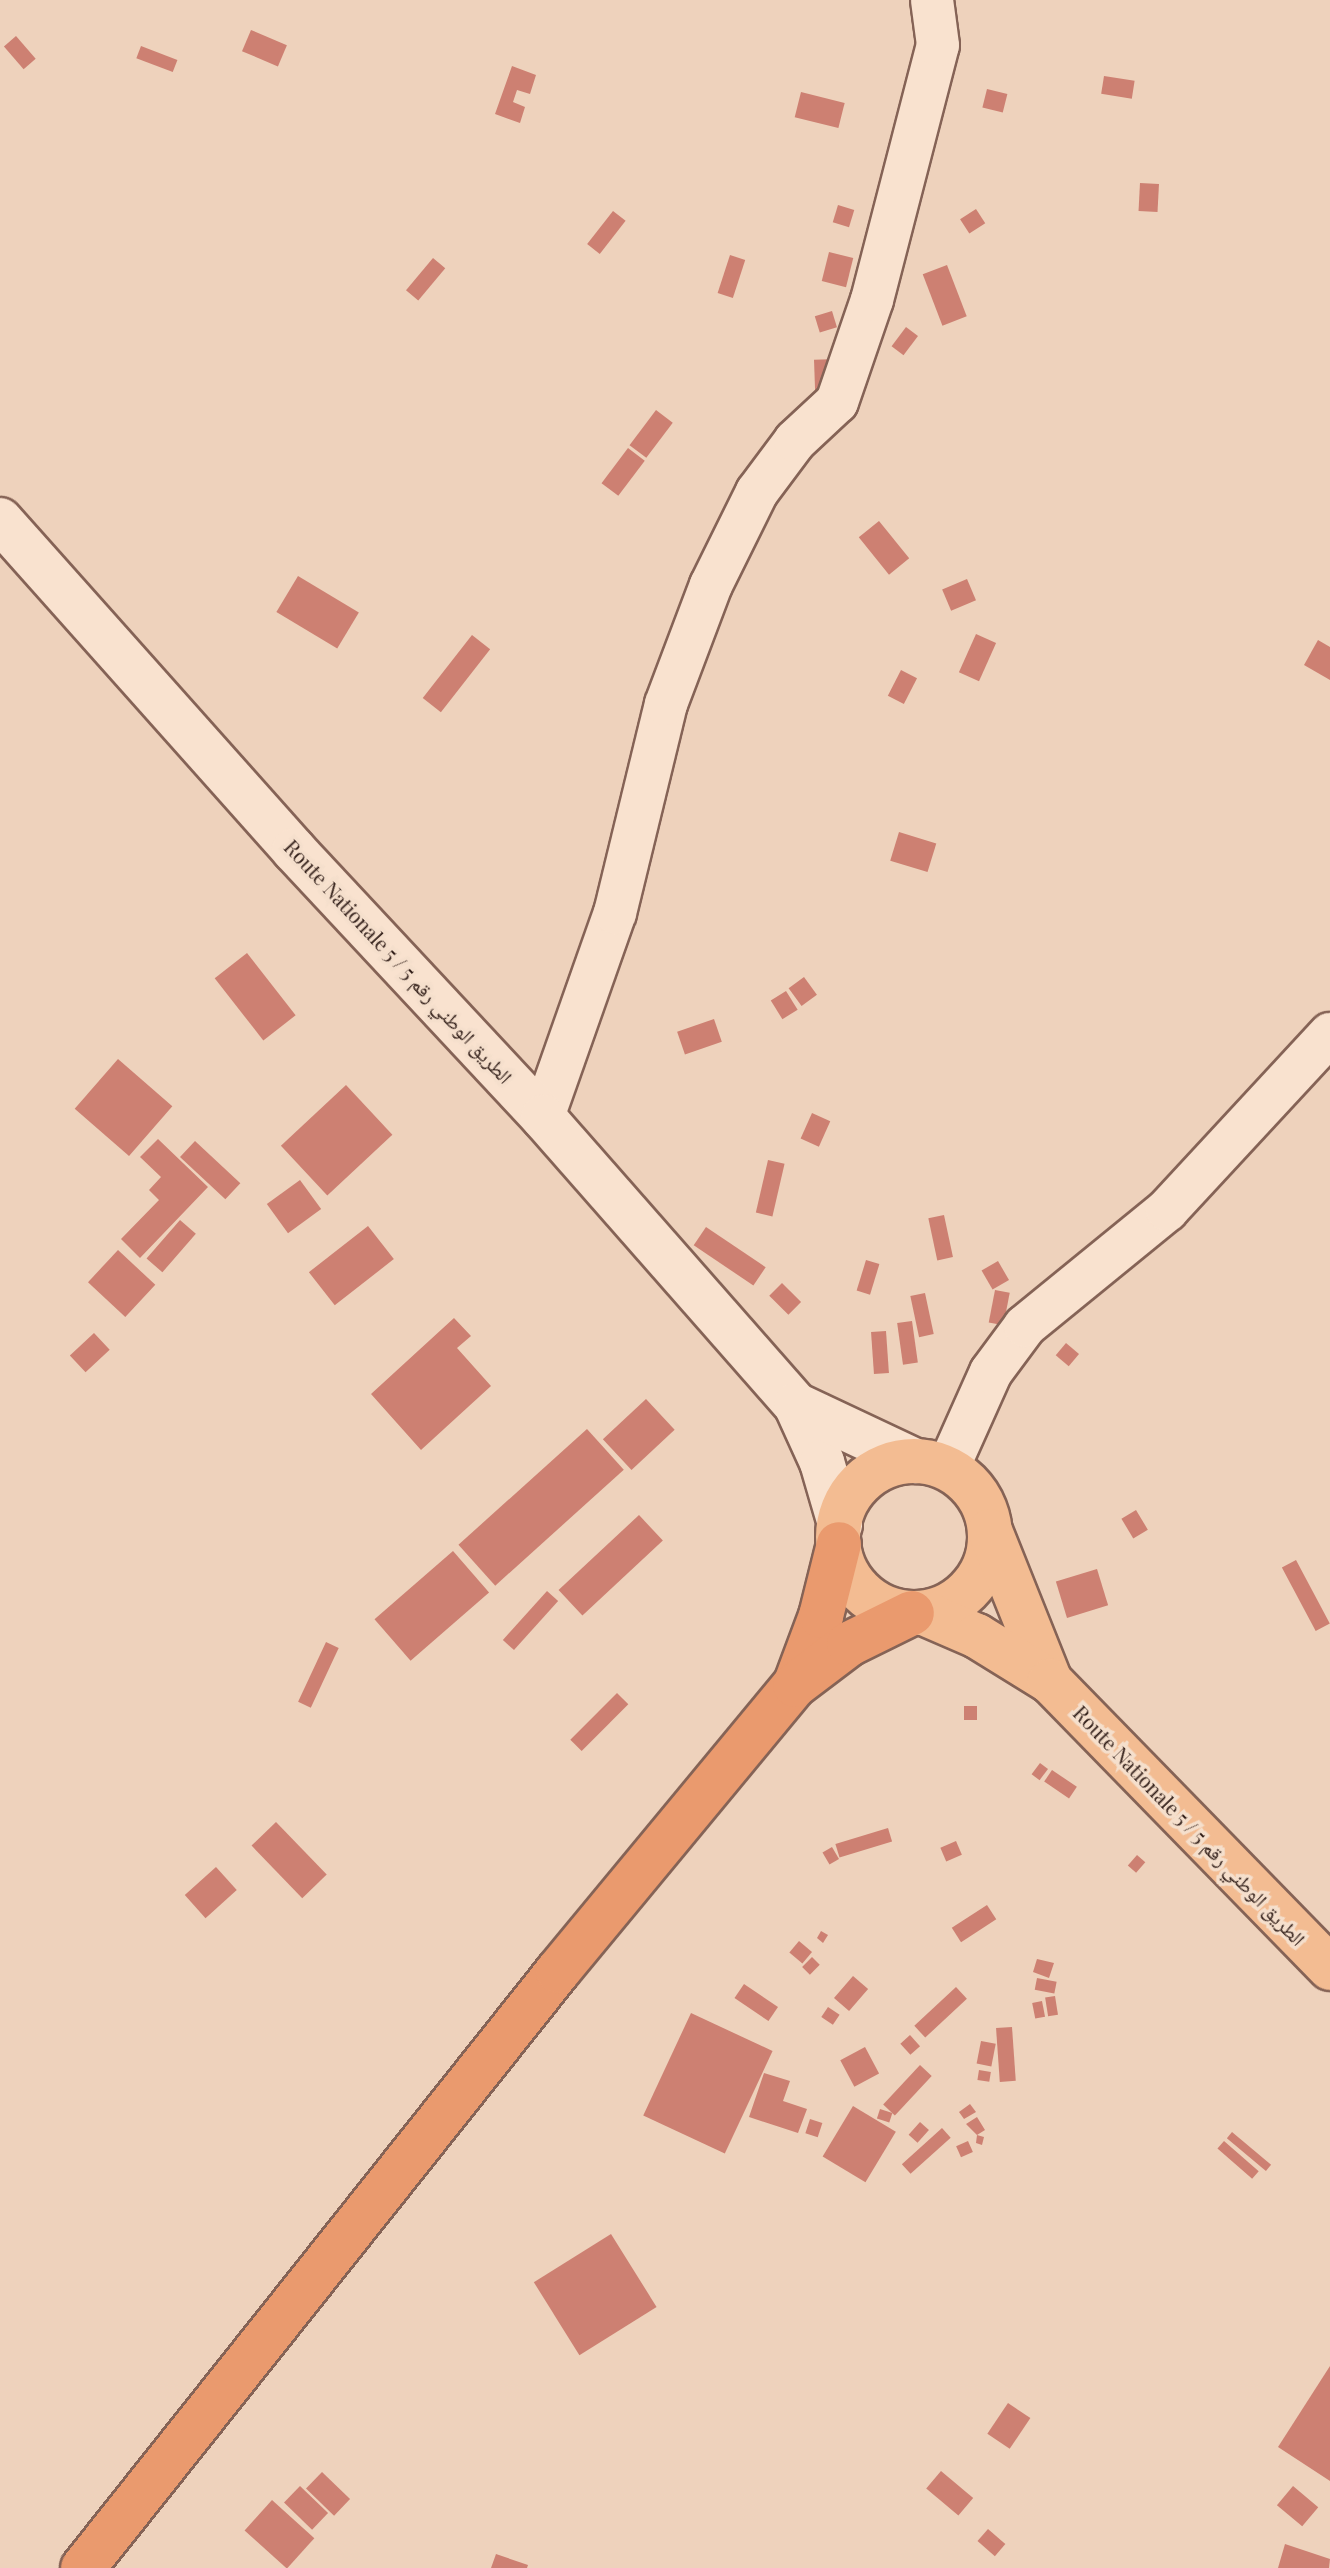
<!DOCTYPE html>
<meta charset="utf-8">
<style>
body{margin:0}
#map{position:relative;width:1330px;height:2568px;overflow:hidden;background:#eed2bc;font-family:"Playfair Display","Noto Naskh Arabic",serif}
div>[style]{position:absolute}
.building>*{inset:0;background:#cd8072;transform-origin:0 0}
.roads{filter:drop-shadow(2px 0 #856356) drop-shadow(-2px 0 #856356) drop-shadow(0 2px #856356) drop-shadow(0 -2px #856356)}
.minor>*{height:42px;margin:-21px;padding:0 21px;transform-origin:21px;border-radius:21px;background:#f9e2cf}
.secondary>*{height:44px;margin:-22px;padding:0 22px;transform-origin:22px;border-radius:22px;background:#f9e2cf}
.primary>*{height:44px;margin:-22px;padding:0 22px;transform-origin:22px;border-radius:22px;background:#f3bc92}
.primary>.ring{margin:-22px;padding:0;box-sizing:content-box;background:none;border:44px solid #f3bc92;border-radius:50%}
.trunk>*{height:44px;margin:-22px;padding:0 22px;transform-origin:22px;border-radius:22px;background:#ea9a6e}
span{translate:-50% -50%;white-space:nowrap;text-align:center;line-height:1.15;-webkit-text-stroke:7px #f5dfcc;paint-order:stroke}
.street-label{font-size:20px;color:#34211b}
</style>
<div id="map">
<div class="building">
<div style="left:251px;top:30px;width:39px;height:23px;rotate:23deg"></div>
<div style="left:16px;top:36px;width:30px;height:16px;rotate:49deg"></div>
<div style="left:141px;top:46px;width:39px;height:13px;rotate:21deg"></div>
<div style="clip-path:polygon(512px 66px,536px 75px,530px 94px,517px 90px,513px 102px,525px 107px,520px 123px,495px 114px)"></div>
<div style="left:1104px;top:76px;width:31px;height:18px;rotate:9deg"></div>
<div style="left:987px;top:89px;width:21px;height:19px;rotate:14deg"></div>
<div style="left:801px;top:92px;width:45px;height:26px;rotate:14deg"></div>
<div style="left:1140px;top:183px;width:19px;height:28px;rotate:3deg"></div>
<div style="left:838px;top:205px;width:17px;height:18px;rotate:17deg"></div>
<div style="left:976px;top:209px;width:17px;height:19px;rotate:57deg"></div>
<div style="left:613px;top:211px;width:16px;height:42px;rotate:38deg"></div>
<div style="left:829px;top:252px;width:25px;height:30px;rotate:14deg"></div>
<div style="left:730px;top:255px;width:16px;height:40px;rotate:18deg"></div>
<div style="left:433px;top:258px;width:16px;height:42px;rotate:40deg"></div>
<div style="left:947px;top:265px;width:55px;height:26px;rotate:69deg"></div>
<div style="left:832px;top:311px;width:17px;height:18px;rotate:73deg"></div>
<div style="left:906px;top:327px;width:15px;height:24px;rotate:37deg"></div>
<div style="left:837px;top:359px;width:34px;height:23px;rotate:88deg"></div>
<div style="left:656px;top:410px;width:21px;height:44px;rotate:37deg"></div>
<div style="left:628px;top:448px;width:21px;height:44px;rotate:37deg"></div>
<div style="left:879px;top:521px;width:48px;height:26px;rotate:51deg"></div>
<div style="left:298px;top:576px;width:71px;height:42px;rotate:31deg"></div>
<div style="left:967px;top:579px;width:23px;height:27px;rotate:67deg"></div>
<div style="left:976px;top:634px;width:22px;height:42px;rotate:24deg"></div>
<div style="left:472px;top:635px;width:23px;height:80px;rotate:38deg"></div>
<div style="clip-path:polygon(1318px 640px,1330px 647px,1330px 680px,1304px 665px)"></div>
<div style="left:901px;top:670px;width:18px;height:29px;rotate:27deg"></div>
<div style="left:899px;top:832px;width:39px;height:30px;rotate:17deg"></div>
<div style="left:247px;top:953px;width:79px;height:41px;rotate:52deg"></div>
<div style="left:804px;top:977px;width:22px;height:19px;rotate:54deg"></div>
<div style="left:786px;top:991px;width:22px;height:18px;rotate:58deg"></div>
<div style="left:714px;top:1019px;width:24px;height:39px;rotate:71deg"></div>
<div style="left:118px;top:1059px;width:72px;height:66px;rotate:41deg"></div>
<div style="left:346px;top:1085px;width:68px;height:89px;rotate:47deg"></div>
<div style="left:812px;top:1113px;width:20px;height:28px;rotate:24deg"></div>
<div style="clip-path:polygon(158px 1139px,208px 1187px,140px 1258px,121px 1239px,159px 1200px,149px 1190px,161px 1177px,140px 1157px)"></div>
<div style="left:195px;top:1141px;width:62px;height:22px;rotate:43deg"></div>
<div style="left:768px;top:1160px;width:17px;height:54px;rotate:13deg"></div>
<div style="left:300px;top:1180px;width:36px;height:41px;rotate:54deg"></div>
<div style="left:944px;top:1215px;width:43px;height:16px;rotate:78deg"></div>
<div style="left:180px;top:1220px;width:21px;height:51px;rotate:41deg"></div>
<div style="left:368px;top:1226px;width:42px;height:75px;rotate:52deg"></div>
<div style="left:706px;top:1227px;width:72px;height:22px;rotate:34deg"></div>
<div style="left:118px;top:1250px;width:51px;height:44px;rotate:43deg"></div>
<div style="left:866px;top:1260px;width:14px;height:32px;rotate:17deg"></div>
<div style="left:998px;top:1261px;width:22px;height:19px;rotate:60deg"></div>
<div style="left:782px;top:1283px;width:27px;height:18px;rotate:45deg"></div>
<div style="left:995px;top:1290px;width:15px;height:33px;rotate:11deg"></div>
<div style="left:925px;top:1293px;width:42px;height:15px;rotate:78deg"></div>
<div style="clip-path:polygon(454px 1318px,471px 1336px,457px 1348px,491px 1386px,421px 1450px,371px 1394px)"></div>
<div style="left:912px;top:1321px;width:42px;height:15px;rotate:82deg"></div>
<div style="left:886px;top:1331px;width:42px;height:15px;rotate:86deg"></div>
<div style="left:94px;top:1333px;width:23px;height:33px;rotate:47deg"></div>
<div style="left:1066px;top:1343px;width:17px;height:16px;rotate:40deg"></div>
<div style="left:646px;top:1399px;width:42px;height:59px;rotate:47deg"></div>
<div style="left:587px;top:1429px;width:55px;height:173px;rotate:48deg"></div>
<div style="left:1136px;top:1510px;width:23px;height:17px;rotate:59deg"></div>
<div style="left:639px;top:1515px;width:35px;height:110px;rotate:47deg"></div>
<div style="left:453px;top:1551px;width:55px;height:104px;rotate:49deg"></div>
<div style="left:1296px;top:1560px;width:72px;height:16px;rotate:62deg"></div>
<div style="left:1097px;top:1569px;width:38px;height:43px;rotate:73deg"></div>
<div style="left:547px;top:1591px;width:15px;height:66px;rotate:42deg"></div>
<div style="left:326px;top:1642px;width:14px;height:66px;rotate:25deg"></div>
<div style="left:617px;top:1693px;width:16px;height:66px;rotate:45deg"></div>
<div style="left:977px;top:1706px;width:14px;height:13px;rotate:90deg"></div>
<div style="left:1040px;top:1763px;width:10px;height:14px;rotate:37deg"></div>
<div style="left:1052px;top:1770px;width:30px;height:14px;rotate:34deg"></div>
<div style="left:276px;top:1822px;width:73px;height:34px;rotate:46deg"></div>
<div style="left:888px;top:1828px;width:14px;height:55px;rotate:73deg"></div>
<div style="left:956px;top:1841px;width:15px;height:17px;rotate:67deg"></div>
<div style="left:832px;top:1847px;width:14px;height:11px;rotate:60deg"></div>
<div style="left:1137px;top:1855px;width:11px;height:14px;rotate:41deg"></div>
<div style="left:216px;top:1867px;width:31px;height:42px;rotate:48deg"></div>
<div style="left:987px;top:1905px;width:17px;height:42px;rotate:57deg"></div>
<div style="clip-path:polygon(821px 1931px,828px 1935px,823px 1943px,817px 1938px)"></div>
<div style="left:799px;top:1941px;width:17px;height:15px;rotate:40deg"></div>
<div style="left:812px;top:1957px;width:11px;height:14px;rotate:45deg"></div>
<div style="clip-path:polygon(1037px 1959px,1054px 1963px,1049px 1978px,1033px 1972px)"></div>
<div style="left:853px;top:1976px;width:20px;height:29px;rotate:41deg"></div>
<div style="left:1037px;top:1978px;width:20px;height:12px;rotate:11deg"></div>
<div style="left:744px;top:1984px;width:41px;height:17px;rotate:34deg"></div>
<div style="left:956px;top:1987px;width:16px;height:57px;rotate:47deg"></div>
<div style="left:1055px;top:1996px;width:19px;height:10px;rotate:81deg"></div>
<div style="left:1042px;top:2001px;width:16px;height:10px;rotate:79deg"></div>
<div style="left:828px;top:2007px;width:14px;height:12px;rotate:34deg"></div>
<div style="left:691px;top:2013px;width:90px;height:113px;rotate:25deg"></div>
<div style="left:1012px;top:2027px;width:54px;height:16px;rotate:86deg"></div>
<div style="left:910px;top:2035px;width:15px;height:13px;rotate:48deg"></div>
<div style="left:981px;top:2041px;width:15px;height:23px;rotate:11deg"></div>
<div style="left:865px;top:2047px;width:30px;height:28px;rotate:62deg"></div>
<div style="left:920px;top:2065px;width:16px;height:54px;rotate:43deg"></div>
<div style="left:979px;top:2070px;width:12px;height:10px;rotate:9deg"></div>
<div style="clip-path:polygon(764px 2073px,790px 2081px,783px 2101px,807px 2109px,798px 2133px,749px 2117px)"></div>
<div style="clip-path:polygon(970px 2104px,976px 2112px,964px 2119px,959px 2112px)"></div>
<div style="left:853px;top:2106px;width:50px;height:59px;rotate:31deg"></div>
<div style="left:880px;top:2109px;width:13px;height:10px;rotate:18deg"></div>
<div style="clip-path:polygon(977px 2117px,985px 2130px,977px 2135px,984px 2137px,982px 2145px,976px 2143px,977px 2135px,966px 2124px)"></div>
<div style="left:810px;top:2119px;width:13px;height:15px;rotate:18deg"></div>
<div style="left:920px;top:2122px;width:12px;height:17px;rotate:42deg"></div>
<div style="left:942px;top:2128px;width:13px;height:54px;rotate:48deg"></div>
<div style="left:1232px;top:2132px;width:51px;height:8px;rotate:40deg"></div>
<div style="left:968px;top:2141px;width:12px;height:13px;rotate:66deg"></div>
<div style="left:1224px;top:2141px;width:46px;height:10px;rotate:41deg"></div>
<div style="left:611px;top:2234px;width:86px;height:91px;rotate:58deg"></div>
<div style="clip-path:polygon(1330px 2366px,1330px 2481px,1278px 2447px)"></div>
<div style="left:1008px;top:2403px;width:27px;height:37px;rotate:34deg"></div>
<div style="left:941px;top:2471px;width:42px;height:23px;rotate:40deg"></div>
<div style="left:322px;top:2472px;width:39px;height:23px;rotate:44deg"></div>
<div style="left:300px;top:2486px;width:39px;height:23px;rotate:44deg"></div>
<div style="left:1293px;top:2486px;width:33px;height:25px;rotate:40deg"></div>
<div style="left:272px;top:2500px;width:57px;height:41px;rotate:42deg"></div>
<div style="left:988px;top:2529px;width:23px;height:16px;rotate:41deg"></div>
<div style="clip-path:polygon(1285px 2544px,1330px 2559px,1329px 2568px,1278px 2568px)"></div>
<div style="clip-path:polygon(496px 2554px,528px 2565px,527px 2568px,491px 2568px)"></div>
</div>
<div class="roads">
<div class="minor">
<div style="left:543px;top:1117px;width:216px;rotate:-70.6deg"></div>
<div style="left:615px;top:913px;width:215px;rotate:-76.3deg"></div>
<div style="left:666px;top:704px;width:127px;rotate:-69.3deg"></div>
<div style="left:711px;top:585px;width:104px;rotate:-63.7deg"></div>
<div style="left:757px;top:492px;width:64px;rotate:-53.3deg"></div>
<div style="left:795px;top:441px;width:57px;rotate:-42.9deg"></div>
<div style="left:837px;top:402px;width:108px;rotate:-71.1deg"></div>
<div style="left:872px;top:300px;width:263px;rotate:-75.5deg"></div>
<div style="left:938px;top:45px;width:45px;rotate:-97.6deg"></div>
<div style="left:948px;top:1468px;width:105px;rotate:-65.9deg"></div>
<div style="left:991px;top:1372px;width:57px;rotate:-53.5deg"></div>
<div style="left:1025px;top:1326px;width:183px;rotate:-39.2deg"></div>
<div style="left:1167px;top:1210px;width:240px;rotate:-47.2deg"></div>
</div>
<div class="secondary">
<div style="left:0;top:520px;width:442px;rotate:48.3deg"></div>
<div style="left:294px;top:850px;width:365px;rotate:47deg"></div>
<div style="left:543px;top:1117px;width:383px;rotate:48.7deg"></div>
<div style="left:796px;top:1405px;width:63px;rotate:65.5deg"></div>
<div style="left:822px;top:1462px;width:65px;rotate:73.8deg"></div>
<div style="left:796px;top:1405px;width:132px;rotate:25.2deg"></div>
</div>
<div class="primary">
<div class="ring" style="left:838px;top:1461px;width:108px;height:108px"></div>
<div style="left:990px;top:1531px;width:162px;rotate:68.2deg"></div>
<div style="left:924px;top:1613px;width:58px;rotate:23.5deg"></div>
<div style="left:977px;top:1636px;width:86px;rotate:31.7deg"></div>
<div style="left:1050px;top:1681px;width:401px;rotate:45.7deg"></div>
</div>
<div class="trunk">
<div style="left:796px;top:1683px;width:72px;rotate:-69.5deg"></div>
<div style="left:821px;top:1616px;width:74px;rotate:-76deg"></div>
<div style="left:83px;top:2568px;width:763px;rotate:-51.49deg"></div>
<div style="left:558px;top:1971px;width:371px;rotate:-50.4deg"></div>
<div style="left:795px;top:1685px;width:68px;rotate:-37.2deg"></div>
<div style="left:849px;top:1644px;width:70px;rotate:-26.2deg"></div>
</div>
</div>
<div class="street-label">
<span style="left:399px;top:961px;rotate:47deg">Route Nationale 5 / الطريق الوطني رقم 5</span>
<span style="left:1190px;top:1825px;rotate:46deg">Route Nationale 5 / الطريق الوطني رقم 5</span>
</div>
</div>
